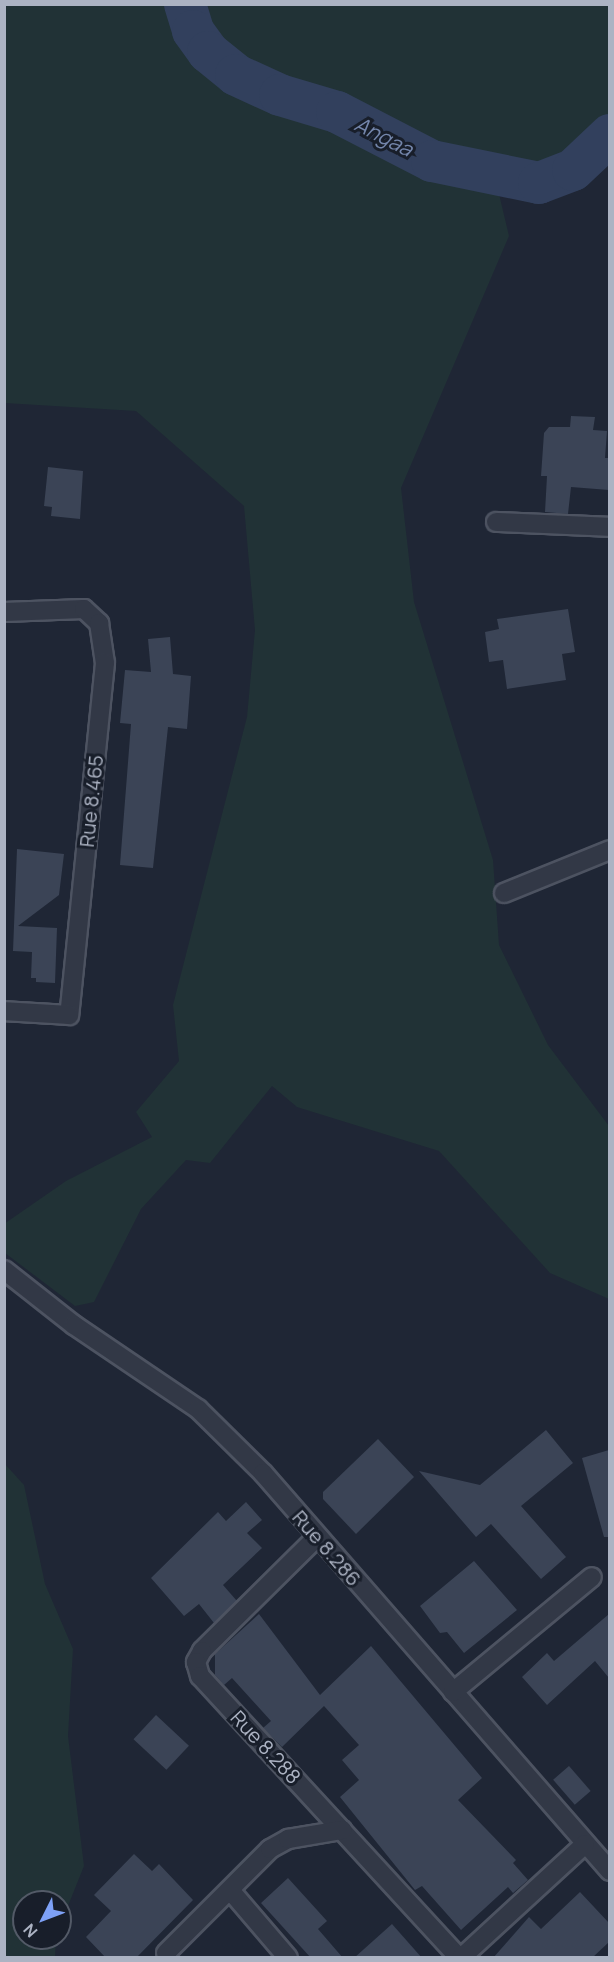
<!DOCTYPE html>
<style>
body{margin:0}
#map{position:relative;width:614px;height:1962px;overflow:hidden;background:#1f2635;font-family:Manrope,sans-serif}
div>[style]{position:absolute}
.green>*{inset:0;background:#213236}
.river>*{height:42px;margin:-21px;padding:0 21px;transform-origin:21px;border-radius:21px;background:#32405d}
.building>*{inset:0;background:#3b4456;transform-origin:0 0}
.roads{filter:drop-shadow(2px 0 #4d5361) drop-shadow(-2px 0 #4d5361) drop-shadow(0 2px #4d5361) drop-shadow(0 -2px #4d5361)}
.street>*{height:18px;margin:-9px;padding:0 9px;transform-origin:9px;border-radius:9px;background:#323846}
span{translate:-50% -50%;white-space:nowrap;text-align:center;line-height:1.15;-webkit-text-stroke:6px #181e2a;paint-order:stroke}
.street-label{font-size:20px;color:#acb3c3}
.water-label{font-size:21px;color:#7486ab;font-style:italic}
.frame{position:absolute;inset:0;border:6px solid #acb3c3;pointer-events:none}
.north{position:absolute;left:12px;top:1890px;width:60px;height:60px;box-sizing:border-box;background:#181e2a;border:2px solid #535a67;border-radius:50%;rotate:228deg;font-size:16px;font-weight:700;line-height:24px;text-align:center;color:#acb3c3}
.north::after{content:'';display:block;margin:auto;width:21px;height:27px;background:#7ea1f6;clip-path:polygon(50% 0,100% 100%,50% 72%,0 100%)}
</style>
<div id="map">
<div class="green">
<div style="clip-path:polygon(5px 5px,609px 5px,609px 135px,573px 170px,553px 181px,539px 183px,494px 173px,509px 236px,401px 488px,414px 602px,493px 860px,499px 945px,548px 1045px,609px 1126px,609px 1299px,550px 1273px,439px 1151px,297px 1107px,272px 1086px,210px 1163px,186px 1160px,141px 1209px,94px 1302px,75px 1306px,5px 1253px,4px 1224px,66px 1181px,152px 1137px,136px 1112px,179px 1061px,173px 1005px,247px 717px,255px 630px,244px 506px,136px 411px,5px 403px)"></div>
<div style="clip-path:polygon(4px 1463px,24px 1485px,45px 1584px,73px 1649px,68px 1736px,84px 1866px,60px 1926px,60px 1902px,24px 1902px,24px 1938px,56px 1938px,55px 1957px,5px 1957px)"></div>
</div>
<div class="river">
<div style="left:185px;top:4px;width:28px;rotate:73deg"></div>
<div style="left:193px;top:31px;width:26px;rotate:54deg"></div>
<div style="left:208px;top:52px;width:36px;rotate:39deg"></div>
<div style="left:236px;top:75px;width:48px;rotate:24.4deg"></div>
<div style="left:280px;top:95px;width:59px;rotate:16.6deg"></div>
<div style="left:337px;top:112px;width:107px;rotate:27.3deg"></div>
<div style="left:432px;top:161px;width:109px;rotate:11.6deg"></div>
<div style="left:539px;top:183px;width:36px;rotate:-21deg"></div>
<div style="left:573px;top:170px;width:51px;rotate:-43.4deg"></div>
</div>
<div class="building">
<div style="clip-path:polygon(571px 416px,595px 417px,593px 430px,607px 431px,605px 458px,609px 458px,609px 490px,571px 487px,568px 514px,545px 512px,547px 476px,541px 476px,544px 433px,549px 427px,570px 427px)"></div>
<div style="clip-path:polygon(48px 467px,83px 471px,80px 519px,51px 516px,52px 507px,44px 506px)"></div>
<div style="clip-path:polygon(568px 609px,575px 652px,562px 654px,566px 680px,507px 689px,503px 660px,489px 662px,485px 632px,499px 629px,497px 619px)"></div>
<div style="clip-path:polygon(170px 637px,173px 674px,191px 676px,187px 729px,168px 727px,153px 868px,120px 865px,131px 724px,120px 723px,125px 670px,151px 672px,148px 639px)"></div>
<div style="clip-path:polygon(17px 849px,64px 854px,59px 895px,18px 926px,57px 928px,55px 983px,36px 982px,36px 978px,31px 978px,32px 952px,13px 951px)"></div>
<div style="clip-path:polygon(546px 1430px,573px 1463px,521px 1506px,566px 1557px,541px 1579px,491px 1524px,476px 1537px,419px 1471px,480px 1485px)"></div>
<div style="clip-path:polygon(378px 1439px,414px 1477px,356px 1534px,323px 1499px,323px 1492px)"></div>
<div style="clip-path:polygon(609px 1450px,609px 1537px,604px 1537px,582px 1458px)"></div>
<div style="clip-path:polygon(246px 1502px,262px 1520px,247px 1533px,262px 1548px,223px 1585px,237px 1601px,214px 1623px,199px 1604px,184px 1616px,151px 1578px,218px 1512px,226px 1521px)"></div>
<div style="clip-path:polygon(474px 1561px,517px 1610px,464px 1653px,447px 1632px,440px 1633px,420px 1606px)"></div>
<div style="clip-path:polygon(259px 1614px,320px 1695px,371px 1646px,482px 1778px,458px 1800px,516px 1860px,513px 1863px,528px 1880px,513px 1893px,508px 1887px,461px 1930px,422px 1886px,415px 1890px,340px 1797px,359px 1780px,342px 1760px,359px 1745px,324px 1706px,282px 1747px,263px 1728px,271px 1721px,232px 1678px,224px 1685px,215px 1675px,215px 1654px)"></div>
<div style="clip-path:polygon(609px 1614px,609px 1678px,595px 1661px,547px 1705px,522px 1677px,547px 1653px,554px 1661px)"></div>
<div style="left:156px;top:1715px;width:45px;height:33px;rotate:43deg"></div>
<div style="left:569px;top:1766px;width:33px;height:21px;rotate:49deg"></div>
<div style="clip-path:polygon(134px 1854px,152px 1871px,159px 1864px,193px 1900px,136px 1958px,106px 1958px,86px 1937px,111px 1911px,94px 1895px)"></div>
<div style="clip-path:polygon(288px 1878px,327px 1921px,318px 1929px,343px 1958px,311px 1958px,261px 1903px)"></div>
<div style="clip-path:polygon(580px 1892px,609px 1923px,609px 1942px,592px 1958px,493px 1958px,529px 1917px,541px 1929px)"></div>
<div style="clip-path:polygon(392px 1924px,422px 1958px,354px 1958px)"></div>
</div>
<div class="roads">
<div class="street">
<div style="left:496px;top:522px;width:114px;rotate:2.5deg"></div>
<div style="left:4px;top:612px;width:80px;rotate:-2.1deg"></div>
<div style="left:84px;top:609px;width:21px;rotate:43deg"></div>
<div style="left:99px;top:623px;width:40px;rotate:81.5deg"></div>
<div style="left:105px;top:663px;width:354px;rotate:95.8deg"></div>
<div style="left:69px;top:1015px;width:65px;rotate:-176.5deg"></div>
<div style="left:504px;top:893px;width:114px;rotate:-22.1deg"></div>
<div style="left:4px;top:1270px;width:89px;rotate:38.2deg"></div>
<div style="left:74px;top:1325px;width:150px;rotate:34.1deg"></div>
<div style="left:198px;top:1409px;width:91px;rotate:44.6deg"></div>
<div style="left:263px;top:1473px;width:528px;rotate:48.92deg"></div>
<div style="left:317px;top:1537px;width:162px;rotate:135.3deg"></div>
<div style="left:202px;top:1651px;width:13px;rotate:119deg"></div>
<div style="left:196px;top:1662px;width:15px;rotate:74deg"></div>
<div style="left:200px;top:1676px;width:383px;rotate:47.4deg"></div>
<div style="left:453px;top:1692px;width:180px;rotate:-39.6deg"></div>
<div style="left:230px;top:1890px;width:89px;rotate:49.5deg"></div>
<div style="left:166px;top:1953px;width:147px;rotate:-45deg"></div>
<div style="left:270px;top:1849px;width:21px;rotate:-29deg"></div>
<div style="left:288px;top:1839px;width:55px;rotate:-9.5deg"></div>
<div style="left:461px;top:1958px;width:168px;rotate:-42.6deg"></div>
</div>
</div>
<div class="street-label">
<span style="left:91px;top:801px;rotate:-84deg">Rue 8.465</span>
<span style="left:327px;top:1548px;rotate:49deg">Rue 8.286</span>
<span style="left:266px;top:1747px;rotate:47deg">Rue 8.288</span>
</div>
<div class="water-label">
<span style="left:384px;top:136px;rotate:27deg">Angaa</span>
</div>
<div class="frame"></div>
<div class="north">N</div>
</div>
